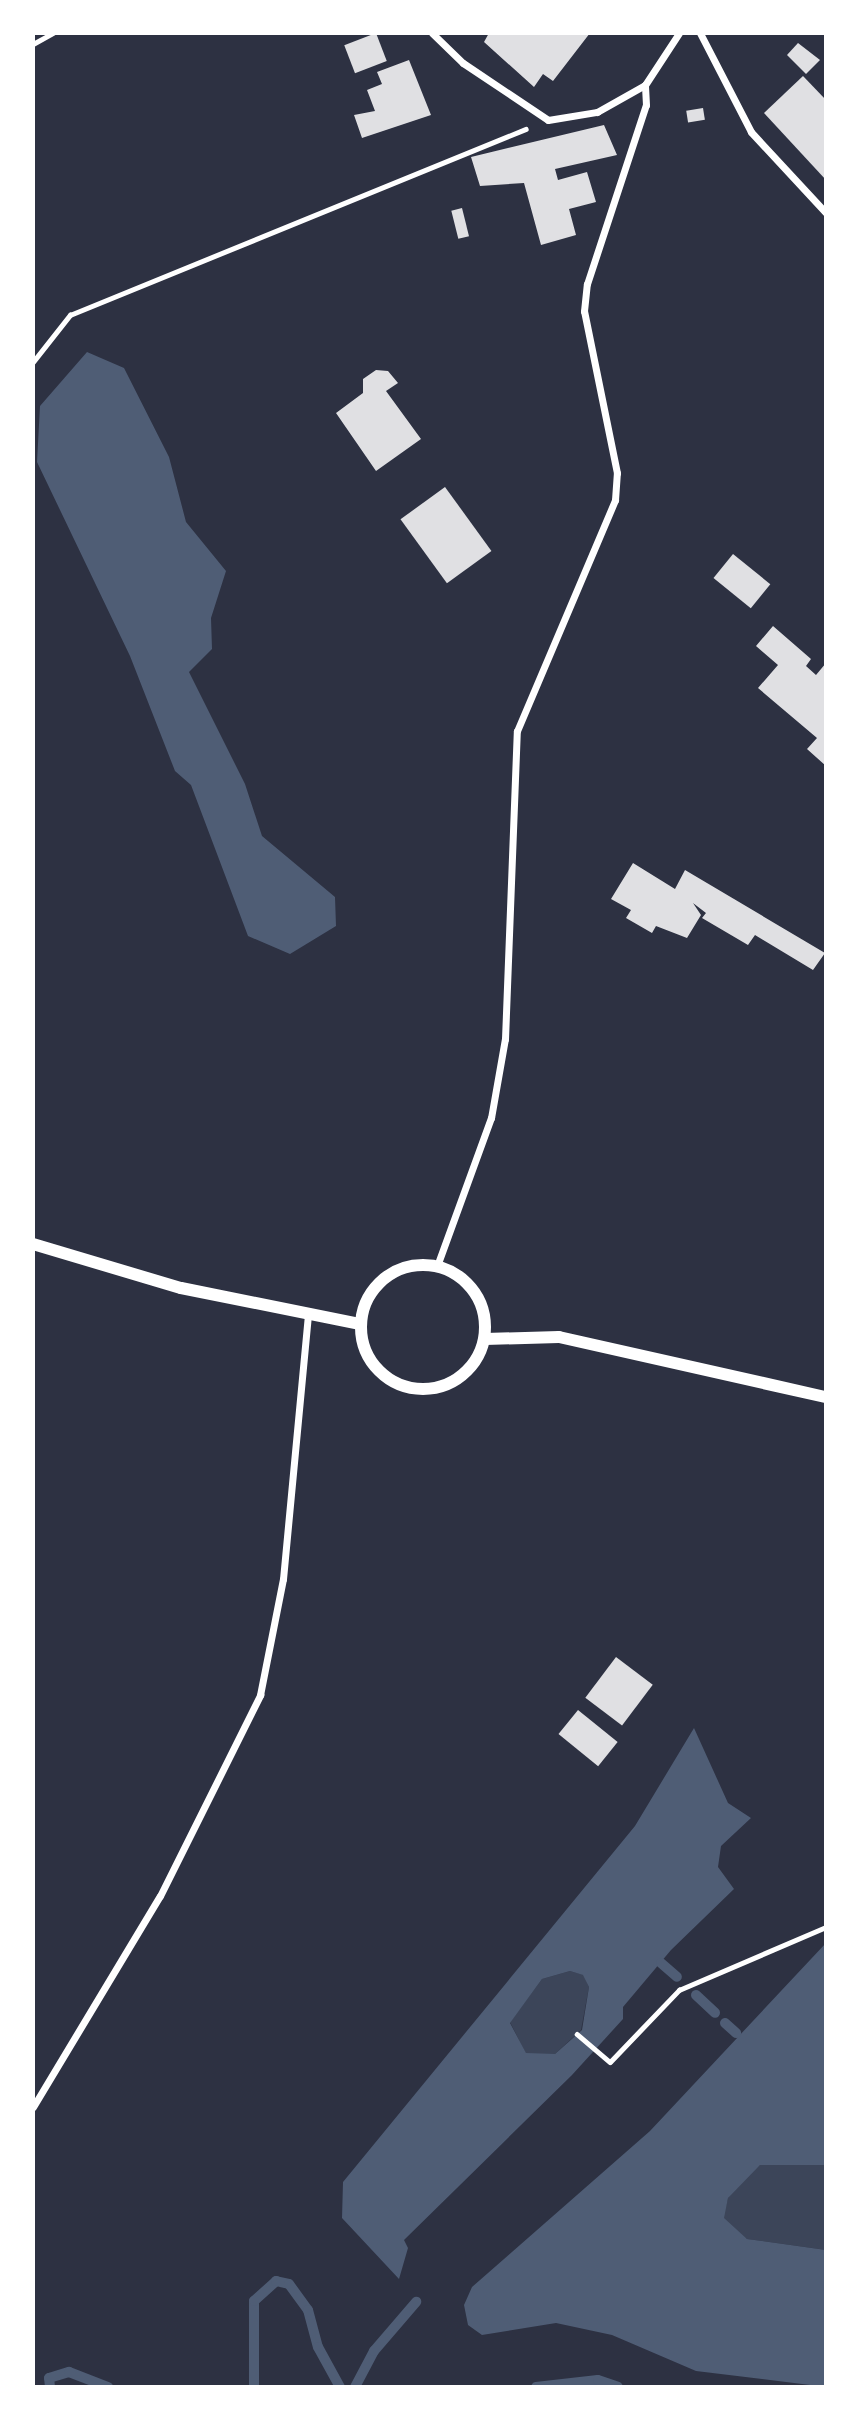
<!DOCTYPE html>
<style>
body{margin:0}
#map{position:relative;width:859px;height:2420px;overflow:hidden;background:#2d3142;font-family:Helvetica,sans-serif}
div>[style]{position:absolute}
.green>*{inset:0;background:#3c4559}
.water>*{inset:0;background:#4f5d75}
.stream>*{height:10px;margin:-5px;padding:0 5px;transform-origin:5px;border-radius:5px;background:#4f5d75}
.building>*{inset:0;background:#e0e0e3;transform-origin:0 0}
.path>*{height:4.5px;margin:-2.25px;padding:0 2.25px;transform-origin:2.25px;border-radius:2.25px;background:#fff}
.minor>*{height:7px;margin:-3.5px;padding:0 3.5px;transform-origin:3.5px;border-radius:3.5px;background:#fff}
.tertiary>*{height:12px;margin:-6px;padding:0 6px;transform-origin:6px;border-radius:6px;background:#fff}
.tertiary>.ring{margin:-6px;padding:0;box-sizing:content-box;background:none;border:12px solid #fff;border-radius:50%}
span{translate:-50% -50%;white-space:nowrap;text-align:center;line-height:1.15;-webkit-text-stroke:5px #fff;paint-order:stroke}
.frame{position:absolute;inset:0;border:35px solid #fff;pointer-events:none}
</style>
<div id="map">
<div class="green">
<div style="clip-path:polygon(570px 1971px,584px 1975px,589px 1987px,581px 2030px,555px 2054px,526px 2054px,510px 2022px,542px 1979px)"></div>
<div style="clip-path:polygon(818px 2161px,826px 2165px,826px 2250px,747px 2239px,730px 2229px,723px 2218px,728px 2198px,740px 2180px,760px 2165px)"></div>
</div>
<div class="water">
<div style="clip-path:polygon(87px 352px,124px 368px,169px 457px,186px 522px,226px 571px,211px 618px,212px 649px,189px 672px,245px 784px,262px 836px,335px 897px,336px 926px,290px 954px,248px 936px,191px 785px,175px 771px,130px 656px,37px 462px,40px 406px)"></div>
<div style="clip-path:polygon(evenodd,694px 1728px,728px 1803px,751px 1818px,721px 1846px,718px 1867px,734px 1889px,671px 1950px,623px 2007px,623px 2019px,572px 2075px,404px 2240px,408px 2248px,399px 2279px,342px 2218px,343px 2182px,635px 1826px,694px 1728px,570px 1971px,583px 1975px,589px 1987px,582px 2030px,555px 2054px,526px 2053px,510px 2023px,542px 1979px,570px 1971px)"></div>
<div style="clip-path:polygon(826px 1943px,826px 2165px,760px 2165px,728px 2198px,724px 2218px,747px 2239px,826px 2250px,826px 2387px,696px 2371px,612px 2335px,556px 2323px,482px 2335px,468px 2325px,464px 2305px,472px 2287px,650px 2131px)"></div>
</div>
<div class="stream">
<div style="left:661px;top:1963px;width:21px;rotate:41deg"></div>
<div style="left:696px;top:1995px;width:26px;rotate:43deg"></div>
<div style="left:725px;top:2023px;width:15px;rotate:42deg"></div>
<div style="left:50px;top:2387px;width:9px;rotate:-96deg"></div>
<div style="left:49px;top:2378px;width:21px;rotate:-17deg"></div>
<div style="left:69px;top:2372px;width:42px;rotate:21deg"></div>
<div style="left:254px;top:2387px;width:86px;rotate:-90deg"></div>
<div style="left:254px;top:2301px;width:30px;rotate:-42deg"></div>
<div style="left:276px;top:2281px;width:13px;rotate:13deg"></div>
<div style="left:289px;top:2284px;width:32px;rotate:54deg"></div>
<div style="left:308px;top:2310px;width:38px;rotate:75deg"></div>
<div style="left:318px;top:2347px;width:46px;rotate:61.2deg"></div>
<div style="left:355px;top:2387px;width:41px;rotate:-62.2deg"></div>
<div style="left:374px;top:2351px;width:65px;rotate:-49.4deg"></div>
<div style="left:536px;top:2387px;width:62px;rotate:-6.4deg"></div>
<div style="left:598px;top:2380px;width:21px;rotate:19deg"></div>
</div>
<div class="building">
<div style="left:376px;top:33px;width:30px;height:34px;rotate:69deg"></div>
<div style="clip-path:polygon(489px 33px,590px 33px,553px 81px,543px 74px,534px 87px,484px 42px)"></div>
<div style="clip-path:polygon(798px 43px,820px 60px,806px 74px,787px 55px)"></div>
<div style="clip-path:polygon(409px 60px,431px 115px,362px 138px,354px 115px,375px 111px,367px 90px,382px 84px,377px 72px)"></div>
<div style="clip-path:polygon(803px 76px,826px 100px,826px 180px,764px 113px)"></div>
<div style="left:703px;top:108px;width:12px;height:17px;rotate:81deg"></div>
<div style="clip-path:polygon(604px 125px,617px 155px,555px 169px,558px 180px,587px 172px,596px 202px,569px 209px,576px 235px,541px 245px,524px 183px,480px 186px,471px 157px)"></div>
<div style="left:462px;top:208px;width:29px;height:11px;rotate:76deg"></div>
<div style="clip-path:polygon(376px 370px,388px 371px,398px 383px,386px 391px,421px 439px,376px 471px,336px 413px,363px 393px,363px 379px)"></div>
<div style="left:445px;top:487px;width:79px;height:55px;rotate:54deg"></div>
<div style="left:733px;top:554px;width:48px;height:31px;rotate:39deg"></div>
<div style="clip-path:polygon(773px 626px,811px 659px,806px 666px,816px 675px,826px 663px,826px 766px,807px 749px,817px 738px,758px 688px,778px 665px,756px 646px)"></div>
<div style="clip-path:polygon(633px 863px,675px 889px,685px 870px,825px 953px,813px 970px,755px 935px,748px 945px,702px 918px,706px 913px,693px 903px,701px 915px,687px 938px,656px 926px,652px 933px,626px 918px,631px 910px,611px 899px)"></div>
<div style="left:616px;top:1657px;width:46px;height:51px;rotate:37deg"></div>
<div style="left:578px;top:1710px;width:51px;height:31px;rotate:39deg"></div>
</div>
<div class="path">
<div style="left:33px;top:44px;width:23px;rotate:-29deg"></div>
<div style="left:33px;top:362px;width:60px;rotate:-51.8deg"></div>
<div style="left:70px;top:315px;width:492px;rotate:-22.2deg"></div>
<div style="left:577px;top:2034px;width:43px;rotate:40.3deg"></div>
<div style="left:610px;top:2062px;width:100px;rotate:-46.2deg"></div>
<div style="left:679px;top:1990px;width:160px;rotate:-23.2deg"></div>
</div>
<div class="minor">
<div style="left:432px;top:33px;width:43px;rotate:44.1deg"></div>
<div style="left:463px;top:63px;width:102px;rotate:33.8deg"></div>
<div style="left:548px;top:120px;width:50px;rotate:-9.3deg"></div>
<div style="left:597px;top:112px;width:55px;rotate:-29.4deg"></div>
<div style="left:700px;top:33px;width:111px;rotate:62.7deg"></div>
<div style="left:751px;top:132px;width:110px;rotate:47.2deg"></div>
<div style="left:437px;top:1266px;width:158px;rotate:-70deg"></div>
<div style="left:491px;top:1118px;width:80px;rotate:-80deg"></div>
<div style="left:505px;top:1039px;width:308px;rotate:-87.8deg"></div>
<div style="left:517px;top:731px;width:251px;rotate:-67deg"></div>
<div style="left:615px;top:500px;width:27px;rotate:-86deg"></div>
<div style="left:617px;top:473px;width:165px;rotate:-101.5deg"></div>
<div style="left:584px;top:311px;width:27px;rotate:-84deg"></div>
<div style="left:587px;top:284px;width:188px;rotate:-71.8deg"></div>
<div style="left:646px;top:105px;width:20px;rotate:-93deg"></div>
<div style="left:645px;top:85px;width:62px;rotate:-56.8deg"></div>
<div style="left:33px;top:2107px;width:246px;rotate:-59deg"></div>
<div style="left:160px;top:1896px;width:225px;rotate:-63.5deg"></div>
<div style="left:260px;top:1695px;width:118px;rotate:-78.8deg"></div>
<div style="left:283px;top:1579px;width:265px;rotate:-84.6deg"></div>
</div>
<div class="tertiary">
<div style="left:33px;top:1244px;width:154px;rotate:16.6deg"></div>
<div style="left:181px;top:1288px;width:183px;rotate:11.4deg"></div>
<div class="ring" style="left:361px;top:1265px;width:112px;height:112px"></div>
<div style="left:485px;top:1339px;width:74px;rotate:-1.5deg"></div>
<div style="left:559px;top:1337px;width:274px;rotate:12.7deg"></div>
</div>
<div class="frame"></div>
</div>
